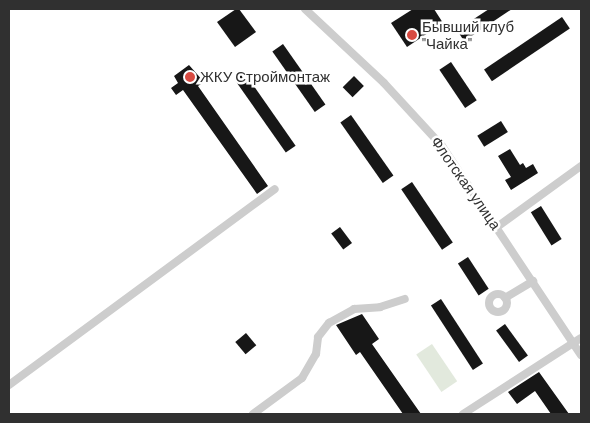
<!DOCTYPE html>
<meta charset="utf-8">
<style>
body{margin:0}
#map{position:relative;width:590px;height:423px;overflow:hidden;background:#fff;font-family:Barlow,sans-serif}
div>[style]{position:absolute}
.green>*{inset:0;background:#e2e9dd;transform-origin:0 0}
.building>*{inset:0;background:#171717;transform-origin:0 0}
.street>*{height:8px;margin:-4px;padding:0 4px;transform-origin:4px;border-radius:4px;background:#cdcdcd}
.street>.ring{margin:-4px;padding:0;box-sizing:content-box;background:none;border:8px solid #cdcdcd;border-radius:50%}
.dots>*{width:14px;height:14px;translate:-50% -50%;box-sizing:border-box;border:2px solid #fff;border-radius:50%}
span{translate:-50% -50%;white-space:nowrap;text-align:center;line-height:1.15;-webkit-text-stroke:5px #fff;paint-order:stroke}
.poi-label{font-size:15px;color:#303030}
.left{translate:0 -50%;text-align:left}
.street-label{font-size:15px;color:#303030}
.frame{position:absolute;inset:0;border:10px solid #303030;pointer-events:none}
</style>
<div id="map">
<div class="green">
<div style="left:432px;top:344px;width:45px;height:19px;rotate:56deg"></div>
</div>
<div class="building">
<div style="clip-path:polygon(236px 9px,239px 9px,256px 32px,235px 47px,217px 22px)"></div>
<div style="clip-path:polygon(413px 9px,434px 9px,443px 23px,407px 47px,391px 23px)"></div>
<div style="clip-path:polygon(489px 9px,512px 9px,464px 41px,457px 30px)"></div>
<div style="left:562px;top:17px;width:14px;height:94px;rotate:56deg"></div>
<div style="left:283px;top:44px;width:74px;height:13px;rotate:55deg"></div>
<div style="left:451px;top:62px;width:46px;height:14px;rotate:56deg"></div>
<div style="clip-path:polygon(189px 65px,204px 82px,198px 86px,268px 186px,257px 194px,183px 90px,176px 95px,171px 88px,178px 83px,174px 76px)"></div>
<div style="left:244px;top:72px;width:90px;height:12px;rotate:55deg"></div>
<div style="left:354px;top:76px;width:14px;height:16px;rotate:45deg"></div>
<div style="left:351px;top:115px;width:74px;height:13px;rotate:55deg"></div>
<div style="left:501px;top:121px;width:13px;height:28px;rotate:58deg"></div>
<div style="clip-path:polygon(510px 149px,520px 165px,523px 163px,526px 168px,533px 164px,538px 173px,511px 190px,505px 180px,511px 177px,498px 156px)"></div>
<div style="left:412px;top:182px;width:73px;height:13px;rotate:56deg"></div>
<div style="left:541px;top:206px;width:39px;height:12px;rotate:58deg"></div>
<div style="left:340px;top:227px;width:20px;height:11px;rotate:53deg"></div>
<div style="left:468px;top:257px;width:38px;height:12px;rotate:57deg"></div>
<div style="left:441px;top:299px;width:77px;height:12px;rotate:57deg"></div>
<div style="clip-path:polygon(362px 314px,379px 339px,372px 344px,421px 414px,403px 414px,360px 352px,356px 355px,336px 325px)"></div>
<div style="left:505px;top:324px;width:39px;height:11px;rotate:54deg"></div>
<div style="left:246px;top:333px;width:16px;height:14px;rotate:50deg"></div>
<div style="clip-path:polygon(539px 372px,569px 414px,551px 414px,535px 391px,517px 404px,508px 392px)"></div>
</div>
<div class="street">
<div style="left:305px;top:9px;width:108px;rotate:43.1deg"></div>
<div style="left:384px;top:83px;width:86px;rotate:47.4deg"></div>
<div style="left:442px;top:146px;width:251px;rotate:56.4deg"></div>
<div style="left:497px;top:227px;width:104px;rotate:-36deg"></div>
<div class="ring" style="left:489px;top:294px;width:10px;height:10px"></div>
<div style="left:505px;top:298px;width:33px;rotate:-31deg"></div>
<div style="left:9px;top:385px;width:330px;rotate:-36.4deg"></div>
<div style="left:253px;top:414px;width:61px;rotate:-36.3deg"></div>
<div style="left:302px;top:378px;width:28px;rotate:-60deg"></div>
<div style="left:316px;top:354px;width:17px;rotate:-83deg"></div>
<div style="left:318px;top:337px;width:18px;rotate:-52deg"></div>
<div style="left:329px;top:323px;width:29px;rotate:-29deg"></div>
<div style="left:354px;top:309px;width:26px;rotate:-4deg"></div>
<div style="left:380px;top:307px;width:26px;rotate:-18deg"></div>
<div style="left:463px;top:414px;width:140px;rotate:-32.8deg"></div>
</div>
<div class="dots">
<div style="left:412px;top:35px;background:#d84a41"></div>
<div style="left:190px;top:77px;background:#d84a41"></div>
</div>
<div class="poi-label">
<span class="left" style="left:422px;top:35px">Бывший клуб<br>"Чайка"</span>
<span class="left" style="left:200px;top:77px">ЖКУ Строймонтаж</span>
</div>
<div class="street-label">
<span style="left:466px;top:183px;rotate:55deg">Флотская улица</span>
</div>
<div class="frame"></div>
</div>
